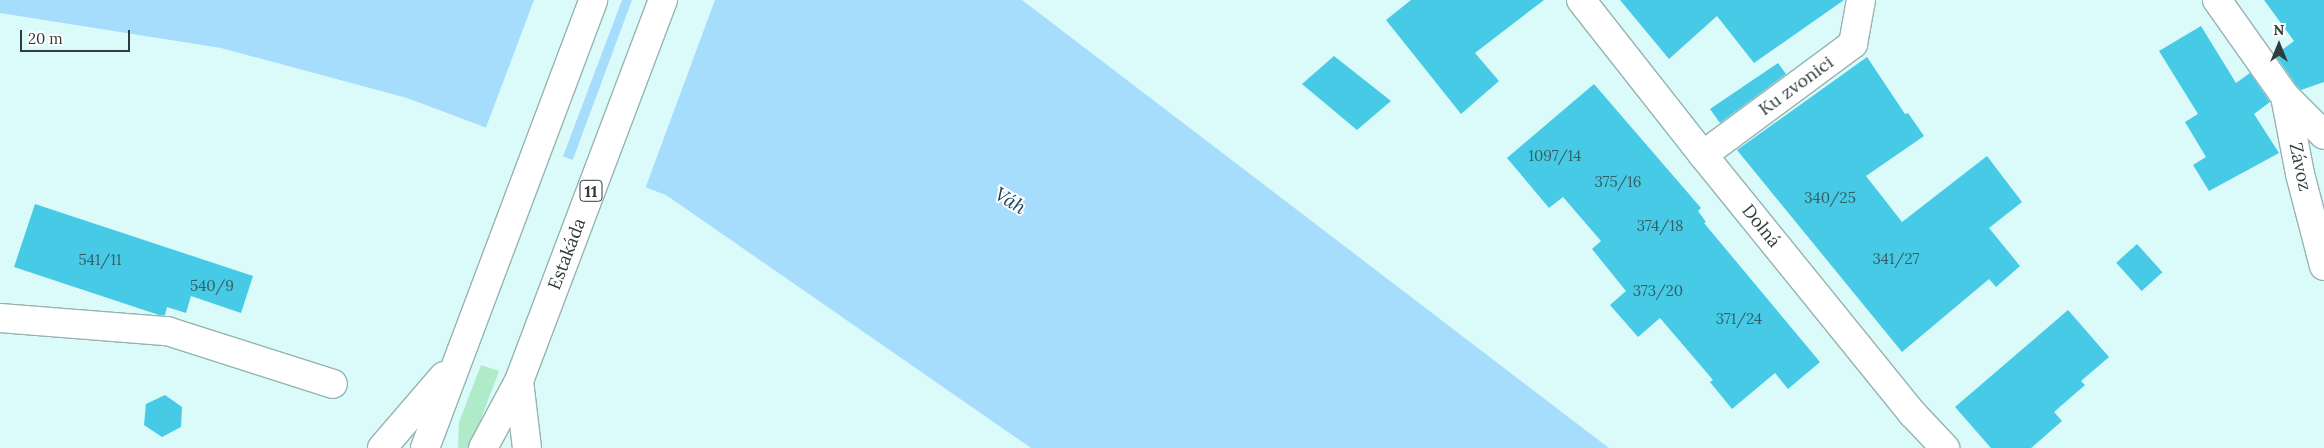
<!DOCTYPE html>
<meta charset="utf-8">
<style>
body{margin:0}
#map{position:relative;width:2324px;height:448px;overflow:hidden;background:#dbfafa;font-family:Lora,serif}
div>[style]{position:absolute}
.green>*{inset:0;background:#afebc9}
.water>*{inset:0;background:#a7ddfc}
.pier>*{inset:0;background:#dbfafa}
.building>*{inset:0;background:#47cae6;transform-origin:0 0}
.roads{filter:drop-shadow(1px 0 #96b3b3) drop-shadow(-1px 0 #96b3b3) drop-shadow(0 1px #96b3b3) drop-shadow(0 -1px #96b3b3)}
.minor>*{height:28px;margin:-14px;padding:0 14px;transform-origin:14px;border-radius:14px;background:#fff}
.major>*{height:28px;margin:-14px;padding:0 14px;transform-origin:14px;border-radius:14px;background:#fff}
span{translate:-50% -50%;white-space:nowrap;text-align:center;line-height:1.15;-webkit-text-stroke:4px #fff;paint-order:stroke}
.number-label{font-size:15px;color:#366066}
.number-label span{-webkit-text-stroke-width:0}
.shield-label span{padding:1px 4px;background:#fff;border:1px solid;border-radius:4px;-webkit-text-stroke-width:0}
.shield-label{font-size:16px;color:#303c3c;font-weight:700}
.street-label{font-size:18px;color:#303c3c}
.water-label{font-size:19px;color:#1a4459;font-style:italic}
.north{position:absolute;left:2254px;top:20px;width:50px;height:50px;-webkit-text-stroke:4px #fff;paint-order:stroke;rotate:0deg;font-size:14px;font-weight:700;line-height:20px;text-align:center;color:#303c3c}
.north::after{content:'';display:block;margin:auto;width:18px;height:22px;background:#303c3c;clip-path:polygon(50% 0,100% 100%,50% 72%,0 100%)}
.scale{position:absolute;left:20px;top:30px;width:110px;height:22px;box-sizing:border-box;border:2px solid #303c3c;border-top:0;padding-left:6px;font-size:15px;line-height:18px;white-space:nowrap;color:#303c3c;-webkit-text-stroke:4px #fff;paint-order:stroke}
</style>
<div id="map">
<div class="green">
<div style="clip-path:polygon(481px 365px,499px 371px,470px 448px,458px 448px,459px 422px)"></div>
</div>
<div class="water">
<div style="clip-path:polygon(0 0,1022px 0,1609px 448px,1031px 448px,666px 195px,407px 98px,221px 48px,0 13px)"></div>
</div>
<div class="pier">
<div style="clip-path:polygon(534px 0,622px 0,562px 159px,485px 130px)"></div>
<div style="clip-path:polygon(632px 0,715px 0,645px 189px,572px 162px)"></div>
</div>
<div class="building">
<div style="clip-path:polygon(1411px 0,1544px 0,1475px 53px,1499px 81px,1461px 114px,1386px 20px)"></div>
<div style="clip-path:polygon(1620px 0,1844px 0,1754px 63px,1717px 16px,1669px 59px)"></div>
<div style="clip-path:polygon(2264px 0,2324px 0,2324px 82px,2301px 90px,2297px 86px,2275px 55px,2294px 41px)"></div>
<div style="clip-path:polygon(2201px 26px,2236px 83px,2250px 73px,2270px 102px,2254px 114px,2279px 153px,2209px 191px,2193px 165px,2206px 157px,2185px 122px,2198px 114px,2159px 51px)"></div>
<div style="clip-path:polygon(1334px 56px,1391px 101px,1357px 130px,1302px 84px)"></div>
<div style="clip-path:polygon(1867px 57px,1905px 114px,1908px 113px,1924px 136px,1866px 176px,1902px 222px,1987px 156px,2022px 202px,1989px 228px,2020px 266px,1996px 287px,1989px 279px,1902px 352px,1737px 150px)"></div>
<div style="clip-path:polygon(1778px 63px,1786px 74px,1720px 123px,1710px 109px)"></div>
<div style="clip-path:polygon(1594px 84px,1701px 208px,1698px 211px,1706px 222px,1704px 223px,1820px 362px,1788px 389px,1775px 373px,1732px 409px,1710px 382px,1713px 380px,1660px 318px,1638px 337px,1610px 305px,1626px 291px,1592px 249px,1601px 241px,1563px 197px,1549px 208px,1507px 158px)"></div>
<div style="clip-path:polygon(35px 204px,253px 276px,241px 313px,191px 296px,186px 313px,167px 307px,165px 315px,159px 315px,14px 267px)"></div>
<div style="left:2137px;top:244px;width:38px;height:28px;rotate:48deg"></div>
<div style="clip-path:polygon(2068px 310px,2109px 357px,2081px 381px,2085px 385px,2054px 412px,2062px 421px,2031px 448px,1991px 448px,1955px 407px)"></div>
<div style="clip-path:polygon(165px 395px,182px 407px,181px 427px,162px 437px,144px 425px,146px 404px)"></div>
</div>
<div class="roads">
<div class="minor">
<div style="left:2217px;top:0;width:118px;rotate:54.7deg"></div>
<div style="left:2285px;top:96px;width:55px;rotate:45deg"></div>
<div style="left:2285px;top:96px;width:79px;rotate:79.1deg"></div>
<div style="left:2300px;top:174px;width:95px;rotate:75.4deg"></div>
<div style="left:1703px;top:155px;width:187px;rotate:-36.5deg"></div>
<div style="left:1853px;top:44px;width:45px;rotate:-79.7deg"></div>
<div style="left:0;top:318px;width:168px;rotate:4.5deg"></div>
<div style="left:167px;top:331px;width:174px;rotate:17.7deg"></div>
</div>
<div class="major">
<div style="left:1581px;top:0;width:197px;rotate:51.8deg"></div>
<div style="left:1703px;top:155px;width:333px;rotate:51deg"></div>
<div style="left:1913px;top:414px;width:47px;rotate:46.7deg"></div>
<div style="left:519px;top:381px;width:67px;rotate:83.2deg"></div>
<div style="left:382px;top:448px;width:95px;rotate:-49.3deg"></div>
<div style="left:425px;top:448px;width:478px;rotate:-69.4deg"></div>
<div style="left:483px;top:448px;width:76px;rotate:-61.8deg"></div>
<div style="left:519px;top:381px;width:407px;rotate:-69.3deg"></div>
</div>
</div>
<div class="number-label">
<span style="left:1555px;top:156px">1097/14</span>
<span style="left:1618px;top:182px">375/16</span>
<span style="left:1830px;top:198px">340/25</span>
<span style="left:1660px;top:226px">374/18</span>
<span style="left:1896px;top:259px">341/27</span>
<span style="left:100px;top:260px">541/11</span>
<span style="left:212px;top:286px">540/9</span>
<span style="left:1658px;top:291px">373/20</span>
<span style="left:1739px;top:319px">371/24</span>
</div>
<div class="shield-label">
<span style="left:591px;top:191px">11</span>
</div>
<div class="street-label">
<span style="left:1796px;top:86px;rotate:-36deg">Ku zvonici</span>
<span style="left:2300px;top:167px;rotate:78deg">Závoz</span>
<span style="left:1761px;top:226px;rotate:51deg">Dolná</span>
<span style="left:567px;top:254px;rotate:-69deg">Estakáda</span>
</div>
<div class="water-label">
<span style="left:1010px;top:201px;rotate:32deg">Váh</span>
</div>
<div class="north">N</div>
<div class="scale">20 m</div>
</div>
